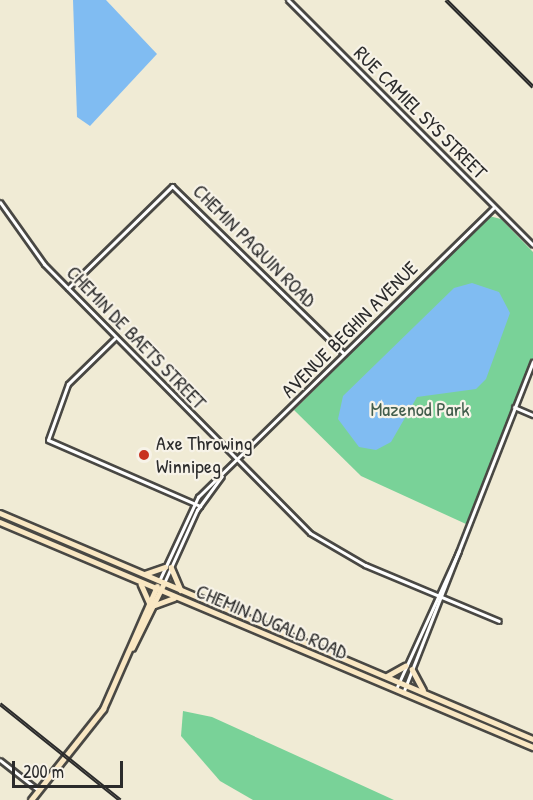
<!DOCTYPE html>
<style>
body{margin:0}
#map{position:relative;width:533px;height:800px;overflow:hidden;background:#f0ebd5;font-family:"Patrick Hand",sans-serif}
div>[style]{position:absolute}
.green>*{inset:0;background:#79d298}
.water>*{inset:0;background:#80bcf2}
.roads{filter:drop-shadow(2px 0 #494844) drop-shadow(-2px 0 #494844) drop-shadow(0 2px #494844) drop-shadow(0 -2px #494844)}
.street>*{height:3px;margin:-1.5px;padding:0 1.5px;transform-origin:1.5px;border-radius:1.5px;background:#fff}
.secondary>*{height:4.5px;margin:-2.25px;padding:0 2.25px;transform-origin:2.25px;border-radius:2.25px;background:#f9e7c3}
.rail>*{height:4px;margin-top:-2px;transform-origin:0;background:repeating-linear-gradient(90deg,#f7f3e8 0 4.5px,#2b2b2b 0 9px);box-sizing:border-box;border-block:2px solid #2b2b2b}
.dots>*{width:16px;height:16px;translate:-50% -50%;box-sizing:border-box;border:3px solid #f7f3e8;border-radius:50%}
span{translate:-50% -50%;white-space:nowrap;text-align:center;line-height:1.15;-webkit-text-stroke:4.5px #f7f3e8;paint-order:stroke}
.street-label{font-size:20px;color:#2b2b2b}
.park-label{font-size:20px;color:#425d4c}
.poi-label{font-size:20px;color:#2b2b2b}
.left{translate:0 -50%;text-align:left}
.scale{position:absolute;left:12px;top:761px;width:111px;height:27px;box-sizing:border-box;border:3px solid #2b2b2b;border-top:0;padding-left:8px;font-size:18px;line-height:21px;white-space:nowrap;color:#2b2b2b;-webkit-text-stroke:4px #f7f3e8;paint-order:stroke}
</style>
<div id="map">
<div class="green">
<div style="clip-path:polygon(489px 216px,501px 219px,533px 252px,533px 360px,466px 524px,361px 476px,294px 410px)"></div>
<div style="clip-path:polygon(183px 711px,212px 717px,394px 800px,253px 800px,220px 781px,181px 736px)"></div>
</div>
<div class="water">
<div style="clip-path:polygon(73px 0,106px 0,157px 54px,90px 126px,77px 117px)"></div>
<div style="clip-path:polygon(472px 283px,499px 292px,510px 313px,486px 379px,476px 389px,417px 397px,391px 442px,376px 450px,359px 447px,338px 419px,343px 396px,454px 288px)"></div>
</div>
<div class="roads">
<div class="street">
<div style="left:288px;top:0;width:346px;rotate:45deg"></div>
<div style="left:0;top:202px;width:76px;rotate:54.6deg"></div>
<div style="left:44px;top:264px;width:378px;rotate:45.3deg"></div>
<div style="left:310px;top:533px;width:64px;rotate:30.2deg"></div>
<div style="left:365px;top:565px;width:145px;rotate:22.7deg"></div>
<div style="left:68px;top:288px;width:146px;rotate:-44.4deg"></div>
<div style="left:172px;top:186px;width:240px;rotate:44.3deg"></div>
<div style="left:115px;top:338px;width:66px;rotate:135.6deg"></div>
<div style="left:68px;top:384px;width:59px;rotate:109.7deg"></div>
<div style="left:48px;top:440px;width:166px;rotate:23.5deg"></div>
<div style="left:514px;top:407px;width:21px;rotate:23deg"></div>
<div style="left:159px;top:581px;width:93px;rotate:-65.1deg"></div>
<div style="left:198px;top:497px;width:414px;rotate:-44.4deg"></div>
<div style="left:164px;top:583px;width:80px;rotate:-65.7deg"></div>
<div style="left:197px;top:510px;width:42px;rotate:-53.7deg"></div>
<div style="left:396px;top:689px;width:152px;rotate:-65.5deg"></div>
<div style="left:403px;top:693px;width:356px;rotate:-68.6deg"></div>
<div style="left:0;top:760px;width:48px;rotate:38.3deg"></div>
</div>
<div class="secondary">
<div style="left:0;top:513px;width:579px;rotate:22.98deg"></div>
<div style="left:0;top:522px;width:579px;rotate:22.89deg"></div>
<div style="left:171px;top:567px;width:25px;rotate:67deg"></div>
<div style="left:145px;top:574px;width:21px;rotate:-19deg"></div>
<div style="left:141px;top:584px;width:20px;rotate:66deg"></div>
<div style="left:155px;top:605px;width:20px;rotate:-20deg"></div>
<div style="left:132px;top:648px;width:72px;rotate:-63.8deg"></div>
<div style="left:412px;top:669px;width:24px;rotate:62deg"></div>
<div style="left:387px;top:676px;width:21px;rotate:-29deg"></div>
<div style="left:31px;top:800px;width:116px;rotate:-51.6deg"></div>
<div style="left:103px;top:709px;width:134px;rotate:-66.3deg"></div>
</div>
</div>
<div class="rail">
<div style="left:446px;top:0;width:123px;rotate:45deg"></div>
<div style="left:0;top:704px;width:154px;rotate:38.7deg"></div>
</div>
<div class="dots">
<div style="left:144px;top:455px;background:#c8321e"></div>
</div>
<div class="street-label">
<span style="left:421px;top:112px;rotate:45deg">RUE CAMIEL SYS STREET</span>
<span style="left:255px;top:245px;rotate:45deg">CHEMIN PAQUIN ROAD</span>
<span style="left:349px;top:329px;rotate:-45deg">AVENUE BEGHIN AVENUE</span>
<span style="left:137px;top:337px;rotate:46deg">CHEMIN DE BAETS STREET</span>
<span style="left:272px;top:621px;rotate:23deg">CHEMIN DUGALD ROAD</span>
</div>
<div class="park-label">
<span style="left:420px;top:408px">Mazenod Park</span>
</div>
<div class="poi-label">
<span class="left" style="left:156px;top:454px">Axe Throwing<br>Winnipeg</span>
</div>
<div class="scale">200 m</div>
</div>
